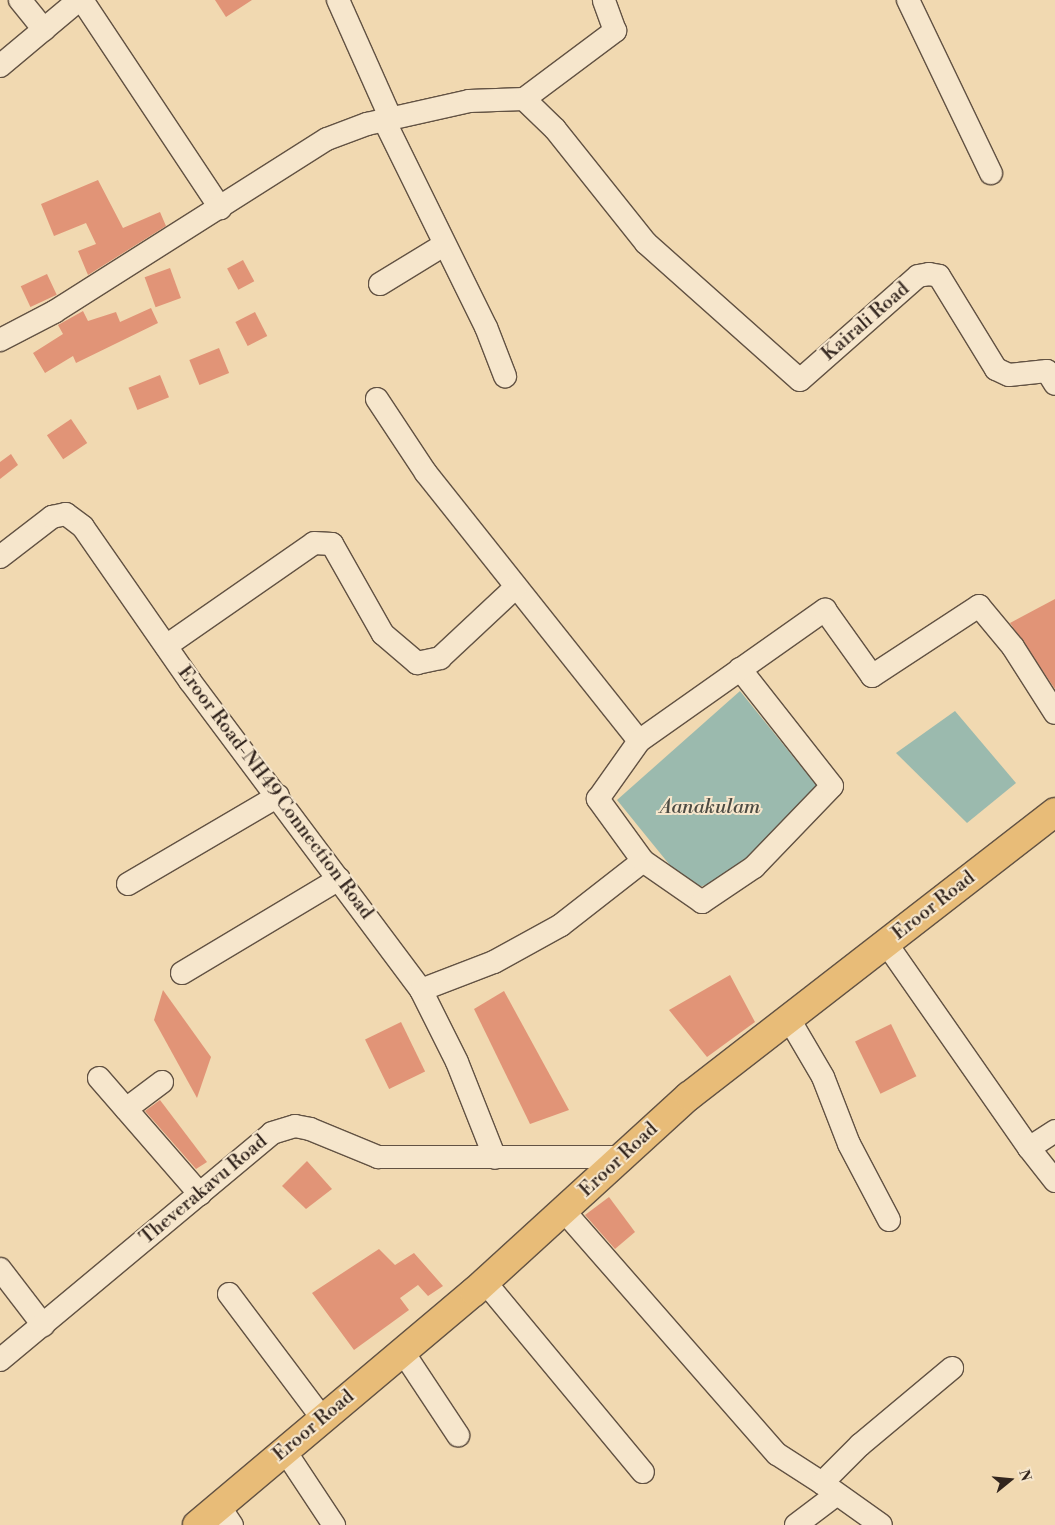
<!DOCTYPE html>
<style>
body{margin:0}
#map{position:relative;width:1055px;height:1525px;overflow:hidden;background:#f1d9b1;font-family:"Libre Bodoni",serif}
div>[style]{position:absolute}
.water>*{inset:0;background:#9bbaae}
.building>*{inset:0;background:#e19477;transform-origin:0 0}
.roads{filter:drop-shadow(1px 0 #625243) drop-shadow(-1px 0 #625243) drop-shadow(0 1px #625243) drop-shadow(0 -1px #625243)}
.minor>*{height:22px;margin:-11px;padding:0 11px;transform-origin:11px;border-radius:11px;background:#f6e6cc}
.major>*{height:28px;margin:-14px;padding:0 14px;transform-origin:14px;border-radius:14px;background:#e8bc78}
span{translate:-50% -50%;white-space:nowrap;text-align:center;line-height:1.15;-webkit-text-stroke:4px #f6e6cc;paint-order:stroke}
.street-label{font-size:19px;color:#32251e}
.water-label{font-size:20px;color:#4c4a42;font-style:italic}
.north{position:absolute;left:985px;top:1455px;width:50px;height:50px;-webkit-text-stroke:4px #f6e6cc;paint-order:stroke;rotate:73deg;font-size:14px;font-weight:700;line-height:20px;text-align:center;color:#32251e}
.north::after{content:'';display:block;margin:auto;width:18px;height:22px;background:#32251e;clip-path:polygon(50% 0,100% 100%,50% 72%,0 100%)}
</style>
<div id="map">
<div class="water">
<div style="clip-path:polygon(740px 691px,821px 791px,739px 874px,690px 890px,617px 800px)"></div>
<div style="clip-path:polygon(955px 711px,1016px 783px,967px 823px,896px 753px)"></div>
</div>
<div class="building">
<div style="clip-path:polygon(215px 0,252px 0,226px 17px)"></div>
<div style="clip-path:polygon(98px 180px,123px 228px,160px 212px,166px 226px,88px 275px,78px 251px,96px 244px,86px 223px,54px 236px,41px 204px)"></div>
<div style="left:243px;top:260px;width:24px;height:18px;rotate:62deg"></div>
<div style="left:170px;top:268px;width:32px;height:27px;rotate:70deg"></div>
<div style="left:47px;top:274px;width:23px;height:29px;rotate:65deg"></div>
<div style="clip-path:polygon(151px 308px,158px 323px,76px 363px,73px 356px,45px 373px,33px 353px,63px 334px,58px 325px,83px 311px,88px 321px,116px 312px,120px 322px)"></div>
<div style="left:255px;top:312px;width:27px;height:22px;rotate:63deg"></div>
<div style="left:219px;top:348px;width:27px;height:32px;rotate:68deg"></div>
<div style="left:160px;top:375px;width:24px;height:34px;rotate:68deg"></div>
<div style="left:71px;top:419px;width:29px;height:29px;rotate:56deg"></div>
<div style="clip-path:polygon(11px 454px,18px 465px,0 479px,0 462px)"></div>
<div style="clip-path:polygon(1055px 599px,1055px 689px,1010px 623px)"></div>
<div style="clip-path:polygon(730px 975px,755px 1022px,707px 1057px,669px 1010px)"></div>
<div style="clip-path:polygon(163px 990px,211px 1057px,197px 1098px,154px 1020px)"></div>
<div style="clip-path:polygon(504px 991px,569px 1110px,530px 1124px,474px 1009px)"></div>
<div style="left:401px;top:1022px;width:55px;height:40px;rotate:64deg"></div>
<div style="left:891px;top:1024px;width:58px;height:40px;rotate:64deg"></div>
<div style="clip-path:polygon(160px 1100px,207px 1162px,196px 1169px,145px 1111px)"></div>
<div style="clip-path:polygon(307px 1161px,332px 1189px,306px 1209px,282px 1186px)"></div>
<div style="clip-path:polygon(609px 1197px,635px 1232px,615px 1249px,585px 1215px)"></div>
<div style="clip-path:polygon(379px 1249px,395px 1265px,414px 1253px,443px 1286px,428px 1296px,418px 1285px,400px 1298px,409px 1310px,354px 1350px,312px 1293px)"></div>
</div>
<div class="roads">
<div class="minor">
<div style="left:20px;top:0;width:38px;rotate:51deg"></div>
<div style="left:82px;top:0;width:250px;rotate:56.4deg"></div>
<div style="left:338px;top:0;width:130px;rotate:66deg"></div>
<div style="left:908px;top:0;width:192px;rotate:64.4deg"></div>
<div style="left:0;top:66px;width:103px;rotate:-39.9deg"></div>
<div style="left:524px;top:99px;width:43px;rotate:44.1deg"></div>
<div style="left:555px;top:129px;width:146px;rotate:51.4deg"></div>
<div style="left:646px;top:243px;width:206px;rotate:41.7deg"></div>
<div style="left:800px;top:380px;width:157px;rotate:-41.4deg"></div>
<div style="left:918px;top:276px;width:11px;rotate:-10deg"></div>
<div style="left:929px;top:274px;width:10px;rotate:11deg"></div>
<div style="left:939px;top:276px;width:109px;rotate:58.5deg"></div>
<div style="left:996px;top:369px;width:14px;rotate:25deg"></div>
<div style="left:1009px;top:375px;width:38px;rotate:-6deg"></div>
<div style="left:1047px;top:371px;width:15px;rotate:58deg"></div>
<div style="left:384px;top:120px;width:231px;rotate:63.8deg"></div>
<div style="left:486px;top:327px;width:53px;rotate:68.8deg"></div>
<div style="left:380px;top:284px;width:75px;rotate:-31.4deg"></div>
<div style="left:0;top:340px;width:61px;rotate:-27.4deg"></div>
<div style="left:54px;top:312px;width:323px;rotate:-32.4deg"></div>
<div style="left:327px;top:139px;width:43px;rotate:-20.6deg"></div>
<div style="left:367px;top:124px;width:105px;rotate:-12.7deg"></div>
<div style="left:469px;top:101px;width:55px;rotate:-2.1deg"></div>
<div style="left:524px;top:99px;width:114px;rotate:-36.8deg"></div>
<div style="left:615px;top:31px;width:33px;rotate:-110deg"></div>
<div style="left:377px;top:399px;width:89px;rotate:56.5deg"></div>
<div style="left:426px;top:473px;width:342px;rotate:51.5deg"></div>
<div style="left:0;top:557px;width:66px;rotate:-37.6deg"></div>
<div style="left:52px;top:517px;width:14px;rotate:-12deg"></div>
<div style="left:66px;top:514px;width:21px;rotate:37deg"></div>
<div style="left:83px;top:527px;width:188px;rotate:55.2deg"></div>
<div style="left:190px;top:681px;width:386px;rotate:53.2deg"></div>
<div style="left:421px;top:990px;width:80px;rotate:63.4deg"></div>
<div style="left:457px;top:1062px;width:103px;rotate:68.4deg"></div>
<div style="left:166px;top:646px;width:180px;rotate:-34.8deg"></div>
<div style="left:314px;top:543px;width:18px;rotate:3deg"></div>
<div style="left:332px;top:544px;width:103px;rotate:60.5deg"></div>
<div style="left:383px;top:634px;width:45px;rotate:40.5deg"></div>
<div style="left:417px;top:663px;width:24px;rotate:-12deg"></div>
<div style="left:440px;top:658px;width:104px;rotate:-43.1deg"></div>
<div style="left:643px;top:861px;width:72px;rotate:34.8deg"></div>
<div style="left:702px;top:902px;width:63px;rotate:-33.9deg"></div>
<div style="left:754px;top:867px;width:112px;rotate:-46.1deg"></div>
<div style="left:832px;top:786px;width:149px;rotate:-128.2deg"></div>
<div style="left:128px;top:884px;width:174px;rotate:-30.4deg"></div>
<div style="left:886px;top:943px;width:250px;rotate:55.1deg"></div>
<div style="left:1029px;top:1148px;width:31px;rotate:-33deg"></div>
<div style="left:182px;top:973px;width:183px;rotate:-30.9deg"></div>
<div style="left:421px;top:990px;width:78px;rotate:-21deg"></div>
<div style="left:494px;top:962px;width:77px;rotate:-28.9deg"></div>
<div style="left:561px;top:925px;width:104px;rotate:-38deg"></div>
<div style="left:643px;top:861px;width:77px;rotate:-126deg"></div>
<div style="left:598px;top:799px;width:71px;rotate:-54.7deg"></div>
<div style="left:639px;top:741px;width:228px;rotate:-35.2deg"></div>
<div style="left:825px;top:610px;width:81px;rotate:54.5deg"></div>
<div style="left:872px;top:676px;width:128px;rotate:-33.2deg"></div>
<div style="left:979px;top:606px;width:53px;rotate:50.3deg"></div>
<div style="left:1013px;top:647px;width:78px;rotate:57.5deg"></div>
<div style="left:789px;top:1019px;width:67px;rotate:59.6deg"></div>
<div style="left:823px;top:1077px;width:72px;rotate:68.8deg"></div>
<div style="left:849px;top:1144px;width:86px;rotate:62.2deg"></div>
<div style="left:99px;top:1078px;width:154px;rotate:49deg"></div>
<div style="left:126px;top:1109px;width:45px;rotate:-36.9deg"></div>
<div style="left:1029px;top:1148px;width:42px;rotate:51.8deg"></div>
<div style="left:564px;top:1211px;width:323px;rotate:48.8deg"></div>
<div style="left:777px;top:1454px;width:54px;rotate:32.8deg"></div>
<div style="left:822px;top:1483px;width:54px;rotate:-45deg"></div>
<div style="left:860px;top:1445px;width:120px;rotate:-39.9deg"></div>
<div style="left:0;top:1269px;width:71px;rotate:52.5deg"></div>
<div style="left:485px;top:1282px;width:247px;rotate:50.3deg"></div>
<div style="left:229px;top:1294px;width:156px;rotate:53.1deg"></div>
<div style="left:403px;top:1352px;width:100px;rotate:56.5deg"></div>
<div style="left:0;top:1360px;width:354px;rotate:-39.8deg"></div>
<div style="left:272px;top:1133px;width:24px;rotate:-17deg"></div>
<div style="left:295px;top:1126px;width:15px;rotate:11deg"></div>
<div style="left:310px;top:1129px;width:74px;rotate:22.4deg"></div>
<div style="left:378px;top:1157px;width:244px"></div>
<div style="left:285px;top:1451px;width:89px;rotate:56.5deg"></div>
<div style="left:822px;top:1483px;width:72px;rotate:35.4deg"></div>
<div style="left:219px;top:1506px;width:23px;rotate:56deg"></div>
<div style="left:796px;top:1525px;width:51px;rotate:-37.1deg"></div>
</div>
<div class="major">
<div style="left:197px;top:1525px;width:362px;rotate:-40.1deg"></div>
<div style="left:474px;top:1292px;width:291px;rotate:-42.4deg"></div>
<div style="left:689px;top:1096px;width:463px;rotate:-37.8deg"></div>
</div>
</div>
<div class="street-label">
<span style="left:866px;top:322px;rotate:-41deg">Kairali Road</span>
<span style="left:275px;top:793px;rotate:53deg">Eroor Road-NH49 Connection Road</span>
<span style="left:934px;top:906px;rotate:-38deg">Eroor Road</span>
<span style="left:619px;top:1160px;rotate:-43deg">Eroor Road</span>
<span style="left:204px;top:1190px;rotate:-40deg">Theverakavu Road</span>
<span style="left:314px;top:1426px;rotate:-40deg">Eroor Road</span>
</div>
<div class="water-label">
<span style="left:710px;top:807px">Aanakulam</span>
</div>
<div class="north">N</div>
</div>
